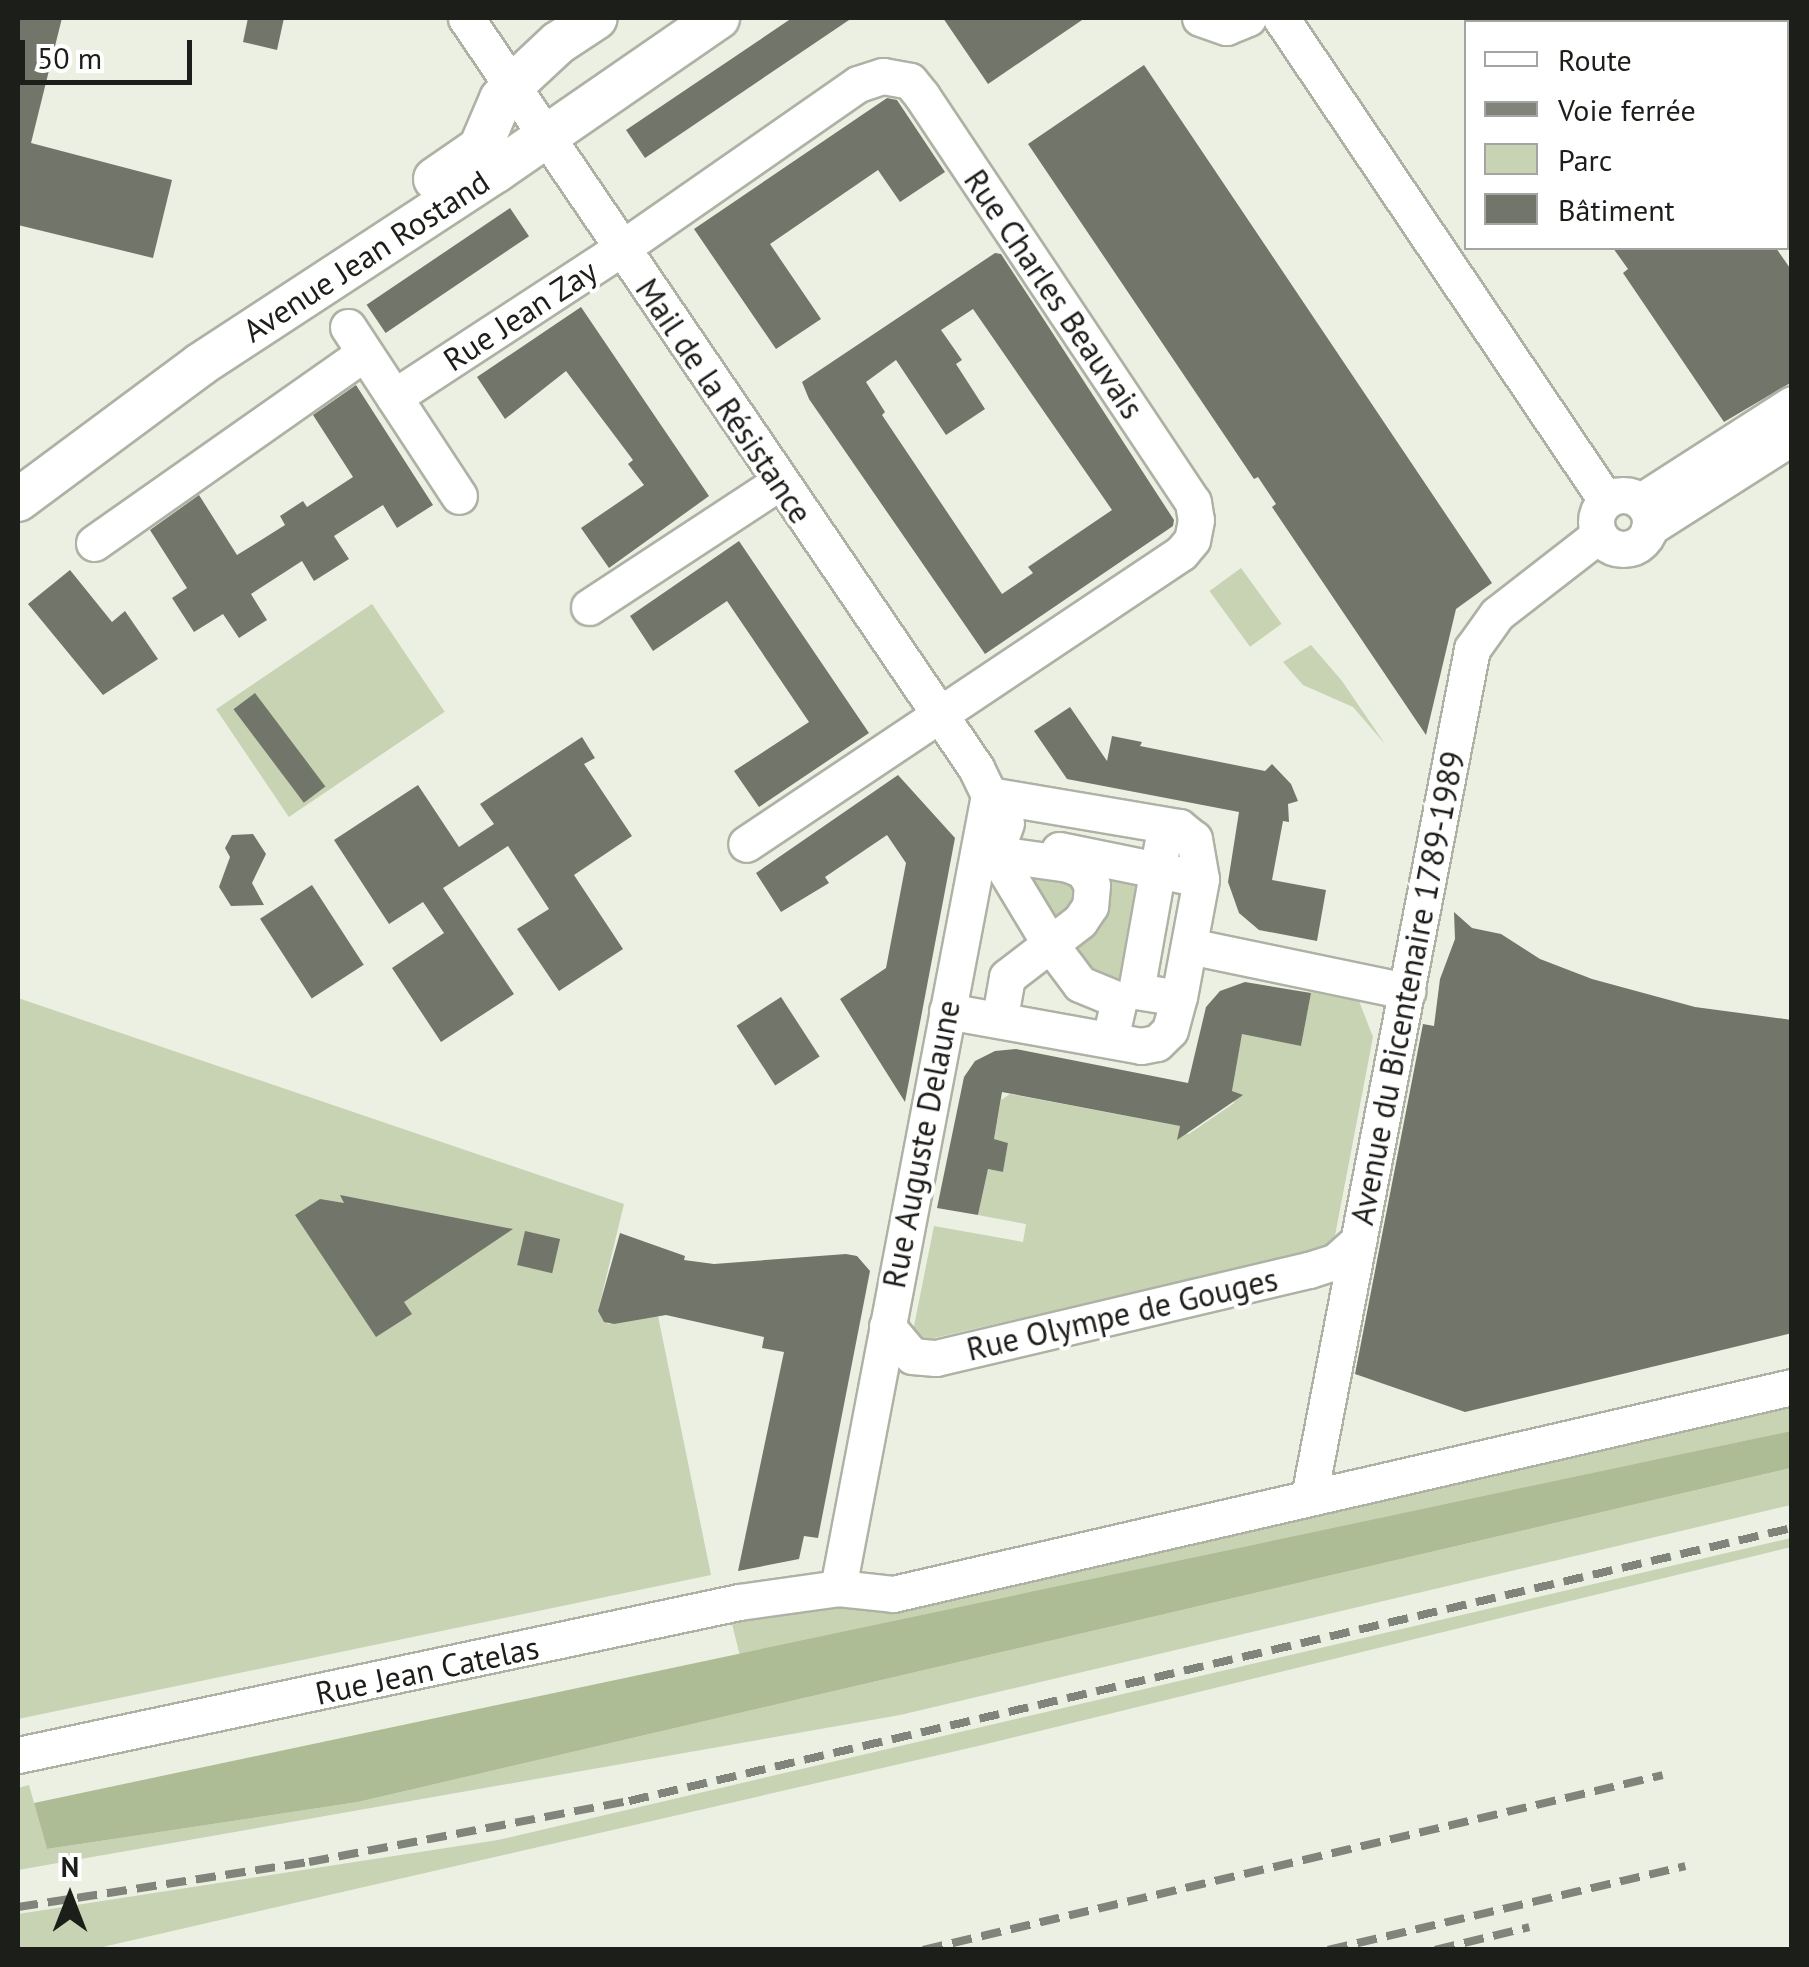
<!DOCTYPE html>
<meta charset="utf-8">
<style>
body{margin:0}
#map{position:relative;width:1809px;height:1967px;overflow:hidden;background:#ebf0e3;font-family:"PT Sans",sans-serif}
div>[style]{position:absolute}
.green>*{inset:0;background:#c7d3b3;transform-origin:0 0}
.forest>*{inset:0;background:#adbc94}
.building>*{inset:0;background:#72766a;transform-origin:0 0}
.roads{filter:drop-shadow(2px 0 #adb2a5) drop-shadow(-2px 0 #adb2a5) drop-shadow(0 2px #adb2a5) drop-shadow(0 -2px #adb2a5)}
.minor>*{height:35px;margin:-17.5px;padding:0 17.5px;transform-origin:17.5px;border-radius:17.5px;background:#fff}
.minor>.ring{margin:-17.5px;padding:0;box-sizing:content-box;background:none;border:35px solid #fff;border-radius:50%}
.major>*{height:42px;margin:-21px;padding:0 21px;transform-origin:21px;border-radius:21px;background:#fff}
.rail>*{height:8px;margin-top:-4px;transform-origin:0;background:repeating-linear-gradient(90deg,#80847b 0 20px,transparent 0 30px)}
span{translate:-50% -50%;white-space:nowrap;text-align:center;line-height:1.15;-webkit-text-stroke:8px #fff;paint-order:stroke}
.street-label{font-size:32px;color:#1c1e19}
.frame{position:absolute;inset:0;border:20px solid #1c1e19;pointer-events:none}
.legend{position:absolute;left:1464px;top:20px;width:325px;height:230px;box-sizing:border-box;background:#fff;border:2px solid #a4a5a3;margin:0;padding:12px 18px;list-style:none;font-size:30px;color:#1c1e19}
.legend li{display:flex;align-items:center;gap:20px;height:50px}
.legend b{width:50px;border:2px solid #a4a5a3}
.north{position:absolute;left:20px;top:1847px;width:100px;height:100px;-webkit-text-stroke:8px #fff;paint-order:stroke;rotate:0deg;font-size:28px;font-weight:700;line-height:40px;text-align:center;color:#1c1e19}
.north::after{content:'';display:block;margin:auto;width:35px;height:45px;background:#1c1e19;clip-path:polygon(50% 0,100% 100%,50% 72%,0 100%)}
.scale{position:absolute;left:20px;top:40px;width:172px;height:45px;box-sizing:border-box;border:5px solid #1c1e19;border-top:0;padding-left:12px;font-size:30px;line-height:35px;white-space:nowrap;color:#1c1e19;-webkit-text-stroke:8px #fff;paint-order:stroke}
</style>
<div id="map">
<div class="green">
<div style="left:1241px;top:568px;width:69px;height:39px;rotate:54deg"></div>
<div style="left:372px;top:604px;width:130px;height:188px;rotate:56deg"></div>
<div style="clip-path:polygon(1311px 645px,1342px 681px,1385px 744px,1353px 707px,1303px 685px,1283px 662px)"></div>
<div style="clip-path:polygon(1024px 868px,1073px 876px,1083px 888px,1057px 928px)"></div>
<div style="clip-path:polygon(1101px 869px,1147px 877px,1130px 981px,1095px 974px,1074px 945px,1092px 933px,1104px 917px,1107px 900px)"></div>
<div style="clip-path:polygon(1311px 992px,1359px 1001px,1373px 1037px,1333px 1246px,917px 1342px,912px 1336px,934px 1226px,1023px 1242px,1026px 1224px,978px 1215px,988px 1169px,1003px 1172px,1008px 1143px,994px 1139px,1001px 1100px,1010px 1094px,1180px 1126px,1179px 1132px,1189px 1134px,1234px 1103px,1236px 1093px,1232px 1091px,1242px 1033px,1301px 1046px)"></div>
<div style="clip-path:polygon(18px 998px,624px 1204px,598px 1311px,608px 1324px,658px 1316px,711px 1575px,18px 1719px)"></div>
<div style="clip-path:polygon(1791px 1402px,1791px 1431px,740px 1656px,731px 1620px)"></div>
<div style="clip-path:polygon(1791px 1468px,1791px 1505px,900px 1715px,18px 1870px,18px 1788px,29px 1785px,47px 1849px,358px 1802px)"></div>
<div style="clip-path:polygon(1791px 1538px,1791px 1547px,978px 1746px,94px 1949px,18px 1949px,18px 1914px,498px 1840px)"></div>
</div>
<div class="forest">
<div style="clip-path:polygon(1791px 1431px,1791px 1468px,358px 1802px,47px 1849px,34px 1803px)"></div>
</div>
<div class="building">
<div style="clip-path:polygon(18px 18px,62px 18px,31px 143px,172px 180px,153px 258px,18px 225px)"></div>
<div style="clip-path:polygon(248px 18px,284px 18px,277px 50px,243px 42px)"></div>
<div style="clip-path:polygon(792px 18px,852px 18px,645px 158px,626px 130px)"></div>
<div style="clip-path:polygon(943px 18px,1085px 18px,988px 84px)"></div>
<div style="clip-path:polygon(1144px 65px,1492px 583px,1456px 609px,1426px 735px,1272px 507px,1276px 504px,1258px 477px,1254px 479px,1028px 144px)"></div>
<div style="clip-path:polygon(887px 98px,897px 100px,945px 172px,900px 202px,878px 170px,770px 244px,821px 319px,776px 349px,694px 229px)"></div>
<div style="left:510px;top:208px;width:34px;height:173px;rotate:56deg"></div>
<div style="clip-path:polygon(1613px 248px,1776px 248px,1792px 271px,1792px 382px,1724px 422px,1623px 273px,1628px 269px)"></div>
<div style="clip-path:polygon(evenodd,995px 253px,1001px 254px,1037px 309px,1174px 520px,1173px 526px,985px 654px,809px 399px,802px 382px,995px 253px,973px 309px,1112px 510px,1028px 567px,1033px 573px,1002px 594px,882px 415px,885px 412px,866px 382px,896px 360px,946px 435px,985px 409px,956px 364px,962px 360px,941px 330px,973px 309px)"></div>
<div style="clip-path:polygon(581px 307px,709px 496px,609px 568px,581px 528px,644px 485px,628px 464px,633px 460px,566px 371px,505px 419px,477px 377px)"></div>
<div style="clip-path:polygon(356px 385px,433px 505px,397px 528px,383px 505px,334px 536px,349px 559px,314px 581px,302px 561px,251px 594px,267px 620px,239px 638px,223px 614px,194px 632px,172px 598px,187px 588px,150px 530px,199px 495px,237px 555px,285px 525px,280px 516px,303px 501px,307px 507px,353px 477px,313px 415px)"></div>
<div style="clip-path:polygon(739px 541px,869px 733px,759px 807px,734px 771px,809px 722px,727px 601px,653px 651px,630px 616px)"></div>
<div style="clip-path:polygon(70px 570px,112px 622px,125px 611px,158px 659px,103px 695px,28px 604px)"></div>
<div style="left:255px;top:693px;width:117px;height:27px;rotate:53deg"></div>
<div style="clip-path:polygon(1070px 707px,1107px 761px,1112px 736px,1142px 742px,1140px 746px,1265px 771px,1272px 764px,1291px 784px,1298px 801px,1288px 804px,1289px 822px,1283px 821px,1272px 880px,1326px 890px,1317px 941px,1259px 930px,1239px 913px,1228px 882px,1239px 812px,1067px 779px,1034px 731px)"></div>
<div style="clip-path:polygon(582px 737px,595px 758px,584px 764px,632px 836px,574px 875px,623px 949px,559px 991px,517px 929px,549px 909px,508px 846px,443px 888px,514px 994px,441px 1042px,392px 968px,444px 933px,423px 902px,389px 924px,334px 840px,418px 785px,459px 847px,494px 824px,480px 804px)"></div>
<div style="clip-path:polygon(898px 775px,955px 838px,905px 1102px,840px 999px,886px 968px,906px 863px,887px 835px,825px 877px,829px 883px,781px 912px,756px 873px)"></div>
<div style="clip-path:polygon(253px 834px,266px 854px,252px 883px,264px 905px,231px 906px,219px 887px,230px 857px,225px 848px,232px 835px)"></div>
<div style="left:312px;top:885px;width:95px;height:62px;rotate:57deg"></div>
<div style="clip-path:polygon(1454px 912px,1472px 928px,1501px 934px,1540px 959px,1592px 979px,1695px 1007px,1792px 1020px,1792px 1333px,1465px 1412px,1355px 1374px,1423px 1024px,1434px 1026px,1440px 979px,1455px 939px)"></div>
<div style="clip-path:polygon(1245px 982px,1311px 993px,1301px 1046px,1242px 1034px,1232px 1091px,1243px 1095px,1177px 1140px,1180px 1126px,1002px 1092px,994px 1139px,1008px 1143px,1003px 1172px,988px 1169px,978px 1215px,937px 1208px,964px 1077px,975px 1061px,995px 1051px,1016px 1049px,1188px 1083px,1206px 1007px,1220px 991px)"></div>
<div style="left:781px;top:997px;width:71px;height:53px;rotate:57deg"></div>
<div style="clip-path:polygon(340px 1195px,513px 1229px,404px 1302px,412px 1314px,376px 1337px,295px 1215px,320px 1199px,344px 1203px)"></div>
<div style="left:525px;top:1231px;width:36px;height:35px;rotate:13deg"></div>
<div style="clip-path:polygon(620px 1233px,685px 1256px,684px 1260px,714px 1264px,846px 1254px,857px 1256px,870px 1271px,818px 1538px,804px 1536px,799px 1559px,738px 1571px,784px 1352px,762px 1348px,764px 1337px,666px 1315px,614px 1324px,604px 1322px,598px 1311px)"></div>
</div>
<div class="roads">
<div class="minor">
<div style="left:466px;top:18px;width:907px;rotate:55.78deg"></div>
<div style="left:976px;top:768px;width:30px;rotate:64deg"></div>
<div style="left:989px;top:795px;width:807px;rotate:100.78deg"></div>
<div style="left:1200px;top:18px;width:28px;rotate:19deg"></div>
<div style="left:1226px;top:27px;width:24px;rotate:-22deg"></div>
<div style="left:1281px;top:18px;width:581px;rotate:56.01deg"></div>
<div style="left:348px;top:327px;width:202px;rotate:56.7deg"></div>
<div style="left:394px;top:397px;width:272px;rotate:-33.2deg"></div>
<div style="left:622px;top:248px;width:287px;rotate:-34.8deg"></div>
<div style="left:858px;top:84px;width:26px;rotate:-18deg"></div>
<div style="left:883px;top:76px;width:27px;rotate:10deg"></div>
<div style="left:910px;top:81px;width:19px;rotate:51deg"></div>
<div style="left:922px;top:96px;width:488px;rotate:56.3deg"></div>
<div style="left:1193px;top:502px;width:18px;rotate:81deg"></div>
<div style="left:1196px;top:520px;width:20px;rotate:101deg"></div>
<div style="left:1192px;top:540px;width:17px;rotate:130deg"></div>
<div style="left:1181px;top:553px;width:523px;rotate:146.22deg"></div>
<div class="ring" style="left:1596px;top:495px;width:19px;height:19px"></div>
<div style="left:1641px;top:501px;width:179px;rotate:-32.7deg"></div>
<div style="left:1649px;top:528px;width:169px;rotate:-32.5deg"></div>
<div style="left:94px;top:543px;width:330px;rotate:-35.1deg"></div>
<div style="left:589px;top:607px;width:227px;rotate:-33.3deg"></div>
<div style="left:1006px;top:823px;width:32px;rotate:110deg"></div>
<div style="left:995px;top:853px;width:106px;rotate:58.9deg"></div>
<div style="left:1050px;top:944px;width:50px;rotate:53.1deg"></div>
<div style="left:1080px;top:984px;width:42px;rotate:22.3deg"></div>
<div style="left:1119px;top:1000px;width:32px;rotate:103deg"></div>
<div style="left:1162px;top:845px;width:148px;rotate:100.1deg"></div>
<div style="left:1136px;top:991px;width:33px;rotate:9deg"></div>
<div style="left:1059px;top:850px;width:136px;rotate:11.5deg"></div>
<div style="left:991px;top:853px;width:78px;rotate:8.1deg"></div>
<div style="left:1068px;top:864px;width:16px;rotate:22deg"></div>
<div style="left:1083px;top:870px;width:17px;rotate:59deg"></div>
<div style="left:1092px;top:885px;width:21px;rotate:95deg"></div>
<div style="left:1090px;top:906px;width:18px;rotate:124deg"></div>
<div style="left:1080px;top:921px;width:92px;rotate:142.5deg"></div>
<div style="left:1007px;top:977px;width:34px;rotate:100deg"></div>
<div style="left:1189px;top:946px;width:223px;rotate:11.7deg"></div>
<div style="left:947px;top:1011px;width:197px;rotate:10.2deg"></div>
<div style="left:1141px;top:1046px;width:16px;rotate:-11deg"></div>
<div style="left:1157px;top:1043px;width:18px;rotate:-45deg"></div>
<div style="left:1170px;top:1030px;width:34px;rotate:-75deg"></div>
<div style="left:1179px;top:997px;width:120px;rotate:-79.4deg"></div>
<div style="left:1201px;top:879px;width:41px;rotate:-99.9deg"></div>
<div style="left:1194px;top:839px;width:19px;rotate:-141deg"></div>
<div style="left:1179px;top:827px;width:193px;rotate:-170.4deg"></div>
<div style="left:887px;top:1326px;width:39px;rotate:50deg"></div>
<div style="left:912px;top:1356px;width:24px;rotate:5deg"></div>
<div style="left:936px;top:1358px;width:383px;rotate:-13.3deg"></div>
<div style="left:1309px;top:1270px;width:28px;rotate:-18deg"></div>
<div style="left:1336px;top:1261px;width:30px;rotate:-42deg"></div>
<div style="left:1309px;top:1497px;width:864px;rotate:-79.12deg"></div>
<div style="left:1472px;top:649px;width:43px;rotate:-54.5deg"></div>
<div style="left:1497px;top:614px;width:129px;rotate:-37.8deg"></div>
<div style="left:18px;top:1755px;width:737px;rotate:-11.98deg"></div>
<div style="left:739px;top:1602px;width:100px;rotate:-8deg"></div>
<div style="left:838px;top:1588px;width:55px;rotate:6.2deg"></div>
<div style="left:893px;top:1594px;width:923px;rotate:-12.97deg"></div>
</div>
<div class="major">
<div style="left:1713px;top:18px;width:5px;rotate:53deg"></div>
<div style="left:1760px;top:18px;width:6px;rotate:45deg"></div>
<div style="left:1786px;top:55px;width:9px;rotate:49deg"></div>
<div style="left:1786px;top:121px;width:10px;rotate:53deg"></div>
<div style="left:435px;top:179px;width:55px;rotate:-34.6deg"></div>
<div style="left:480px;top:148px;width:53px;rotate:-66.8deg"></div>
<div style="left:501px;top:99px;width:18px;rotate:-49deg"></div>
<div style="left:513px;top:85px;width:62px;rotate:-43deg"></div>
<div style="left:558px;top:43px;width:45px;rotate:-33.3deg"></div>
<div style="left:18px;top:500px;width:228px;rotate:-36.6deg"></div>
<div style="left:201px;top:364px;width:353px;rotate:-33.2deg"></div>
<div style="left:496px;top:171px;width:270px;rotate:-34.6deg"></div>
</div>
</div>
<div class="rail">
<div style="left:18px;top:1907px;width:294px;rotate:-8.8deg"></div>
<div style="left:309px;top:1862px;width:326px;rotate:-10.8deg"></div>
<div style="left:629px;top:1801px;width:1195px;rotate:-13.21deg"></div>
<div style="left:923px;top:1950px;width:760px;rotate:-13.31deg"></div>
<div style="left:1328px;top:1950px;width:367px;rotate:-13.2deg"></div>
<div style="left:1435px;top:1950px;width:97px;rotate:-13.7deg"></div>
</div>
<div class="street-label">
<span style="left:366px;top:256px;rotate:-33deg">Avenue Jean Rostand</span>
<span style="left:1054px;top:294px;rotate:56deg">Rue Charles Beauvais</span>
<span style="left:520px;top:315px;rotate:-33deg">Rue Jean Zay</span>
<span style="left:724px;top:401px;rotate:56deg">Mail de la Résistance</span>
<span style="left:1407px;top:988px;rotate:-79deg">Avenue du Bicentenaire 1789-1989</span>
<span style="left:921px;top:1144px;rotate:-79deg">Rue Auguste Delaune</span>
<span style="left:1122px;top:1314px;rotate:-13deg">Rue Olympe de Gouges</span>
<span style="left:427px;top:1670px;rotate:-12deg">Rue Jean Catelas</span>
</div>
<div class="frame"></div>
<ul class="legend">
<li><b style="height:12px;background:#fff"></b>Route</li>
<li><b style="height:12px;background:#80847b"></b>Voie ferrée</li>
<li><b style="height:28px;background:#c7d3b3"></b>Parc</li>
<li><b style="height:28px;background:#72766a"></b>Bâtiment</li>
</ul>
<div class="north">N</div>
<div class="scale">50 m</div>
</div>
